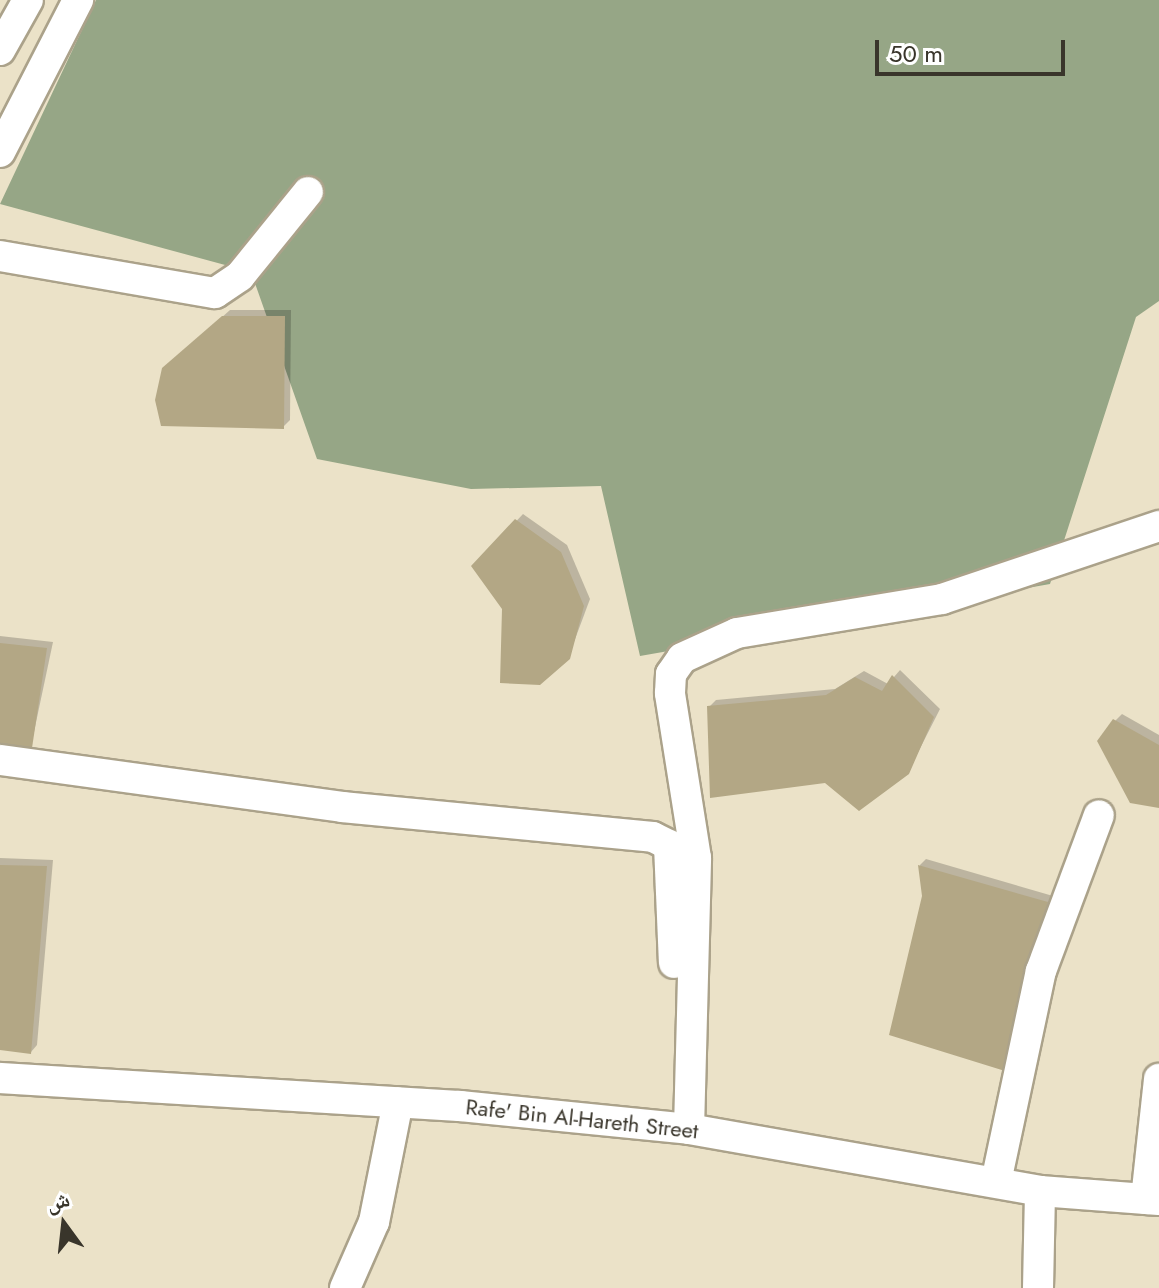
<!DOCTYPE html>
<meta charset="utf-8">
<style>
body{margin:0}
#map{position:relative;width:1159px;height:1288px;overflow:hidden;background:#ebe2c8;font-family:Jost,"Noto Naskh Arabic",sans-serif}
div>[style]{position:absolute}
.forest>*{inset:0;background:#96a686}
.shadow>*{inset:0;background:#0003}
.building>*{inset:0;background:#b3a785}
.roads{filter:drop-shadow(2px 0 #aba28a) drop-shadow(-2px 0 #aba28a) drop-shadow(0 2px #aba28a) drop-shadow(0 -2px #aba28a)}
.minor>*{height:30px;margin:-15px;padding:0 15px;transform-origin:15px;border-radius:15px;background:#fff}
span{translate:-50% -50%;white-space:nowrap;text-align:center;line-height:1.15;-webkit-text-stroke:6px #fff;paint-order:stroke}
.street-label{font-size:22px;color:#39352b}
.north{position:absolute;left:24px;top:1184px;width:80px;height:80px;-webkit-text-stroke:6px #fff;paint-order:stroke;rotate:345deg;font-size:22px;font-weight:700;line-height:32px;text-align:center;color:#39352b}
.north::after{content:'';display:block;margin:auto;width:28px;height:36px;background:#39352b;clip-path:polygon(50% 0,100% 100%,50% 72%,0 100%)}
.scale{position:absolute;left:875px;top:40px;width:190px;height:36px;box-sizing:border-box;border:4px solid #39352b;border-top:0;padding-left:10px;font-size:24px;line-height:28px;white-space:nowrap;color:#39352b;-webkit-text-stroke:6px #fff;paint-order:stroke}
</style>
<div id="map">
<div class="forest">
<div style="clip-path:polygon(96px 0,1159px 0,1159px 301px,1136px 317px,1050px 584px,640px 656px,601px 486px,471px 489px,317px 459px,251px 272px,0 204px)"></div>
</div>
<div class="shadow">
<div style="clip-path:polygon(230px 310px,291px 310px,290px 420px,283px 427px,172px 362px)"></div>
<div style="clip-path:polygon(523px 514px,567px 545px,590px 599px,568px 658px,504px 609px,474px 566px)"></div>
<div style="clip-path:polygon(0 636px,53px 642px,31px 746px,0 742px)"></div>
<div style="clip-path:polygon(900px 670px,940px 709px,908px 772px,825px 781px,709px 707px,716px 700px,835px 689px,864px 671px,888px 684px)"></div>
<div style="clip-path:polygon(1122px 714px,1159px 735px,1159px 806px,1115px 721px)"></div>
<div style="clip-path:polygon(0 858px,53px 860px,37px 1045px,31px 1052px,0 1048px)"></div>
<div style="clip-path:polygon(926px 859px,1053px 896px,1011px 1062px,924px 896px,920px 865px)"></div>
</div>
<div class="building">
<div style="clip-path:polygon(222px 316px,285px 316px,284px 429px,161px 426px,155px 400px,162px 368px)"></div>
<div style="clip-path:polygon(515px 519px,561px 552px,584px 606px,570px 659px,540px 685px,500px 683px,502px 609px,471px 566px)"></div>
<div style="clip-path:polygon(0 643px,47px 648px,32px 748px,0 744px)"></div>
<div style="clip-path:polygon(892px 675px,934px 717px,909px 774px,859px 811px,825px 783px,710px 798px,707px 706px,826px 695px,855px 677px,882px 691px)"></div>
<div style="clip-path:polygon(1113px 719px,1159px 745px,1159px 808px,1130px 803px,1097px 741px)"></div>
<div style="clip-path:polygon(0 865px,47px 866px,31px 1054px,0 1050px)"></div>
<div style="clip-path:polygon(918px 865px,1048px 902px,1005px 1071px,889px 1035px,922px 896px)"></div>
</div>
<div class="roads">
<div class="minor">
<div style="left:0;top:50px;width:57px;rotate:-60.8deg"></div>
<div style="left:0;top:152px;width:171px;rotate:-62.8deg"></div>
<div style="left:0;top:256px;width:218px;rotate:9.8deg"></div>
<div style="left:215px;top:293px;width:30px;rotate:-34deg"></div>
<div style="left:240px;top:276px;width:108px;rotate:-51deg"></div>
<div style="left:0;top:760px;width:345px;rotate:7.8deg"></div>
<div style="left:342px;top:807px;width:312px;rotate:5.5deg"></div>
<div style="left:653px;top:837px;width:18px;rotate:27deg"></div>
<div style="left:669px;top:845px;width:118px;rotate:87.6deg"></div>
<div style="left:0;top:1078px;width:461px;rotate:3.5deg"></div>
<div style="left:460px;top:1106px;width:230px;rotate:5.7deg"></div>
<div style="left:689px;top:1129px;width:356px;rotate:10deg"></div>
<div style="left:1040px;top:1191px;width:119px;rotate:4.3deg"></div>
<div style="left:689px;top:1129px;width:271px;rotate:-88.5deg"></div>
<div style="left:696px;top:858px;width:167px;rotate:-99deg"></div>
<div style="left:670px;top:693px;width:19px;rotate:-87deg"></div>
<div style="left:671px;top:674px;width:19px;rotate:-55deg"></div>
<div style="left:682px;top:658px;width:60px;rotate:-24.4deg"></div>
<div style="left:737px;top:633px;width:208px;rotate:-9.4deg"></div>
<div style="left:942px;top:599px;width:229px;rotate:-18.6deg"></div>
<div style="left:996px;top:1182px;width:216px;rotate:-78deg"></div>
<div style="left:1041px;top:971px;width:166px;rotate:-69.6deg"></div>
<div style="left:1146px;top:1199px;width:121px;rotate:-83.8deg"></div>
<div style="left:345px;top:1288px;width:72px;rotate:-66.3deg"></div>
<div style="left:374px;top:1222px;width:122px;rotate:-78.7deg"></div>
<div style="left:1038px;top:1288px;width:97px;rotate:-88.8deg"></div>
</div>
</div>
<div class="street-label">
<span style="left:582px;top:1119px;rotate:6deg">Rafe' Bin Al-Hareth Street</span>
</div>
<div class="north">ش</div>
<div class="scale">50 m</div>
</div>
